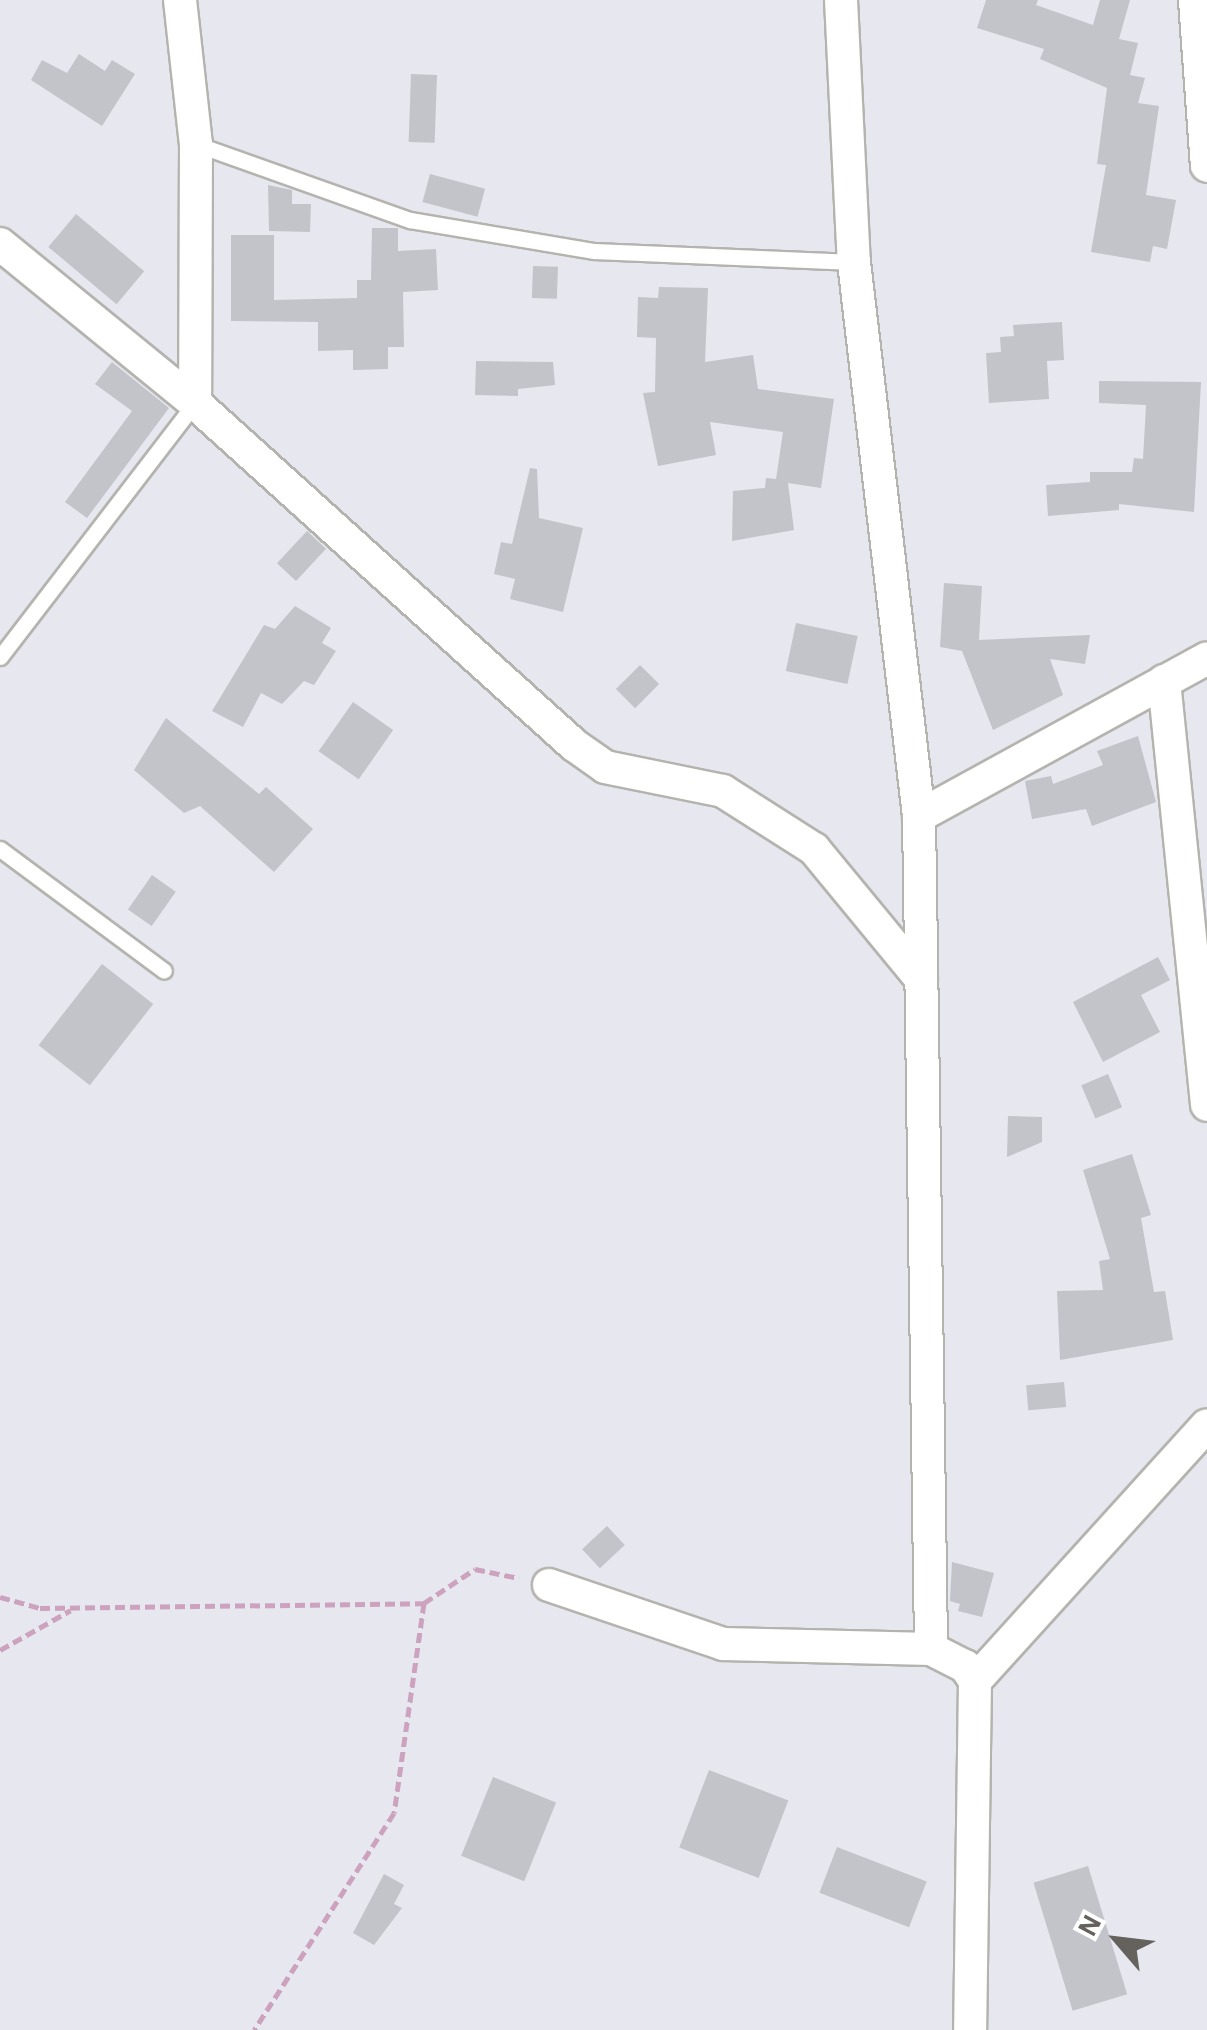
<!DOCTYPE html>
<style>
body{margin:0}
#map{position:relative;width:1207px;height:2030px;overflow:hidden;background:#e6e7ef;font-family:"Alegreya Sans",sans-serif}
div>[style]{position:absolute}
.building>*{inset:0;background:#c2c4ca;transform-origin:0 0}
.path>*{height:5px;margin-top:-2.5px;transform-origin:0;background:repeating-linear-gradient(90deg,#cca2bf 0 10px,transparent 0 15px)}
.roads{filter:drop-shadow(2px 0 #b4b3ae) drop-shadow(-2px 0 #b4b3ae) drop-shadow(0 2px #b4b3ae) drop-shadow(0 -2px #b4b3ae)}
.lane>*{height:15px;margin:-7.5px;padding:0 7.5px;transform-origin:7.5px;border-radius:7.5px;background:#fff}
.street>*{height:32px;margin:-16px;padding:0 16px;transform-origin:16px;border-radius:16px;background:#fff}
span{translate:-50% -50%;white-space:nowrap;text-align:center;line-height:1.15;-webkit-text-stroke:8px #fff;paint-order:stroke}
.north{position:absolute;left:1067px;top:1890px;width:100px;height:100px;-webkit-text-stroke:8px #fff;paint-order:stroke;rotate:298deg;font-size:28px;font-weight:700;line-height:40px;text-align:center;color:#65625d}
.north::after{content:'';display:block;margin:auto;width:35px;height:45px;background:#65625d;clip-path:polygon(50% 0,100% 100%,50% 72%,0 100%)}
</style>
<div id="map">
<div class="building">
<div style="clip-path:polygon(986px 0,1038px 0,1036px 5px,1093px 25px,1100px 0,1130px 0,1119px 39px,1138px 43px,1130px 75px,1145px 78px,1138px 103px,1159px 106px,1146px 195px,1176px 200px,1167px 249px,1153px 246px,1150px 262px,1091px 252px,1106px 165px,1097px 164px,1107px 88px,1040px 59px,1044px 49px,977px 28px)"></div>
<div style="clip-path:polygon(79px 54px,105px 71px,112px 60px,135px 74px,102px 126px,31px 80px,42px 60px,67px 73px)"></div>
<div style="left:411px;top:74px;width:26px;height:68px;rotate:2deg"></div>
<div style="left:430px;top:174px;width:57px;height:29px;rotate:15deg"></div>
<div style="clip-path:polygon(268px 185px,292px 190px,292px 204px,311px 204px,310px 232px,269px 231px)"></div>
<div style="left:76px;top:214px;width:89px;height:43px;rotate:40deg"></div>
<div style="clip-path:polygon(372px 228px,398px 228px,398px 251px,436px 249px,438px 290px,403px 292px,404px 347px,388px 347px,388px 369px,353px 370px,353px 350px,318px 351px,318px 322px,231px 321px,231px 235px,274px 235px,274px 300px,357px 298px,357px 280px,371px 280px)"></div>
<div style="left:533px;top:266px;width:25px;height:32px;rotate:2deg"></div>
<div style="clip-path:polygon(659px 287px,708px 288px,705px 362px,753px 355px,758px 389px,834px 399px,821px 488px,788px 483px,794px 530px,732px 541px,733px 491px,765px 488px,766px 478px,776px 479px,783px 432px,710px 422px,716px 455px,658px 466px,643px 393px,655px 392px,656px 338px,637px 337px,638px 297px,658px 298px)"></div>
<div style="clip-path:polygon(1062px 322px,1064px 360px,1047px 361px,1049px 399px,989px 403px,986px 353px,1001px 352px,1000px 337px,1014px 336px,1013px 325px)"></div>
<div style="clip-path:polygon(476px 361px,553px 362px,555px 385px,518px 389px,518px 396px,475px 395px)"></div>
<div style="clip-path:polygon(112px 362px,169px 408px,87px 518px,65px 502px,132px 411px,95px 384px)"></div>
<div style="clip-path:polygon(1099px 381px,1201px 382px,1194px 512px,1119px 504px,1119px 510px,1048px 516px,1046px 485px,1090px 482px,1090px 472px,1132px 472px,1134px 458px,1143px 459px,1146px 405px,1099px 403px)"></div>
<div style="clip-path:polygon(530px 468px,537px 469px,539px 518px,583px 528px,563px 612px,510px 599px,515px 579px,494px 574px,501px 542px,512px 544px)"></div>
<div style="left:307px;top:531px;width:26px;height:44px;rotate:43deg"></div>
<div style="clip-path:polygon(944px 583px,982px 586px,979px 640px,1090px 635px,1085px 664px,1050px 659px,1063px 695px,993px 730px,962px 651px,940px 647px)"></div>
<div style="clip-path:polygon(295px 606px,331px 628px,322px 643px,336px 651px,314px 685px,304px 681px,282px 704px,261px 693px,243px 727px,212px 711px,264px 625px,275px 629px)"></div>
<div style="left:796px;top:623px;width:63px;height:49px;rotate:12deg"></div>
<div style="left:640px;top:665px;width:27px;height:34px;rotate:45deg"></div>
<div style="left:353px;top:702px;width:49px;height:60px;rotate:35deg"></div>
<div style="clip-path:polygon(166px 718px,259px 794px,266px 787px,313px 829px,274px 872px,200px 806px,184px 813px,134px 770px)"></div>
<div style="clip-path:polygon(1138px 736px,1156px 802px,1092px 826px,1086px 809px,1032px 819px,1025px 781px,1051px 776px,1053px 784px,1103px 765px,1097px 751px)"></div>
<div style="left:152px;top:875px;width:29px;height:42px;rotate:35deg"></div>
<div style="clip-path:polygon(1158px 957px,1170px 980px,1141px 995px,1160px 1032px,1103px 1062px,1073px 1002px)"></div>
<div style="left:102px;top:964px;width:65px;height:103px;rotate:38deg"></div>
<div style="left:1108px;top:1074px;width:36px;height:29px;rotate:67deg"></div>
<div style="clip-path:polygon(1008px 1116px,1042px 1117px,1042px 1142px,1007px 1157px)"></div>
<div style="clip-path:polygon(1132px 1154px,1151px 1215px,1141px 1218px,1154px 1292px,1165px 1291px,1173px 1340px,1060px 1360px,1057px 1291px,1103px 1290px,1099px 1261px,1110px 1259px,1083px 1170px)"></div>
<div style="left:1064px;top:1382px;width:25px;height:38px;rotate:85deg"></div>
<div style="left:607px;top:1526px;width:26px;height:34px;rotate:47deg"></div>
<div style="clip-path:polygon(952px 1562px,994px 1573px,982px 1617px,958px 1611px,960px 1604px,950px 1601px)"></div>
<div style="left:709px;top:1770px;width:85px;height:83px;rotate:21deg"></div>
<div style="left:493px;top:1777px;width:68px;height:85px;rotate:22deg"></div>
<div style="left:837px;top:1847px;width:96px;height:49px;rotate:21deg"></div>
<div style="left:1088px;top:1866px;width:134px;height:57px;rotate:73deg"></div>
<div style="clip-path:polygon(384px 1874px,404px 1885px,394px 1904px,402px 1908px,374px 1945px,353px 1933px)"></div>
</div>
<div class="path">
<div style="left:0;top:1597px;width:41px;rotate:15.4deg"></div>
<div style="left:40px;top:1608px;width:384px;rotate:-0.7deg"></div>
<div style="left:424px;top:1603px;width:212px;rotate:98.1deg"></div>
<div style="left:394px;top:1813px;width:258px;rotate:122.8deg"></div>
<div style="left:424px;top:1603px;width:61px;rotate:-33.7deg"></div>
<div style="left:475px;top:1569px;width:45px;rotate:11.6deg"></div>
<div style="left:0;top:1650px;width:81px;rotate:-29.4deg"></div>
</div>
<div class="roads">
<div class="lane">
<div style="left:196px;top:144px;width:227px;rotate:19.6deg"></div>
<div style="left:410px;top:220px;width:187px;rotate:9.6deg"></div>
<div style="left:594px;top:251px;width:260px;rotate:2.4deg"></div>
<div style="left:0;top:657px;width:320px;rotate:-52.5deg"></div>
<div style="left:0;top:849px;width:204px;rotate:36.6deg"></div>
</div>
<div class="street">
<div style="left:180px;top:0;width:145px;rotate:83.7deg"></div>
<div style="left:196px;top:144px;width:259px;rotate:90.2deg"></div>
<div style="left:841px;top:0;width:262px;rotate:87.2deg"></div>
<div style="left:854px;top:262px;width:558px;rotate:83.31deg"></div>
<div style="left:919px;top:816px;width:833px;rotate:89.17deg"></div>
<div style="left:1195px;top:0;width:166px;rotate:85.9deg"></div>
<div style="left:0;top:244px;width:252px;rotate:39.2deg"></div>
<div style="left:195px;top:403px;width:510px;rotate:42.06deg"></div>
<div style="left:574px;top:745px;width:38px;rotate:35deg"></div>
<div style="left:605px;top:767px;width:120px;rotate:11.5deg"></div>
<div style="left:723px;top:791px;width:108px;rotate:32.5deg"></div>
<div style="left:814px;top:849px;width:168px;rotate:50.5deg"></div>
<div style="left:1164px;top:681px;width:426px;rotate:84.2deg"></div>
<div style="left:919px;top:816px;width:328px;rotate:-28.7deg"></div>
<div style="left:549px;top:1585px;width:184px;rotate:18.7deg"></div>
<div style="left:723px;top:1644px;width:208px;rotate:1.4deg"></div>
<div style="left:931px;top:1649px;width:38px;rotate:27deg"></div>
<div style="left:965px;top:1666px;width:18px;rotate:56deg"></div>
<div style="left:975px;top:1681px;width:349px;rotate:90.8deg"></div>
<div style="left:975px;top:1681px;width:345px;rotate:-47.8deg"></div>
</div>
</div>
<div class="north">N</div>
</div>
